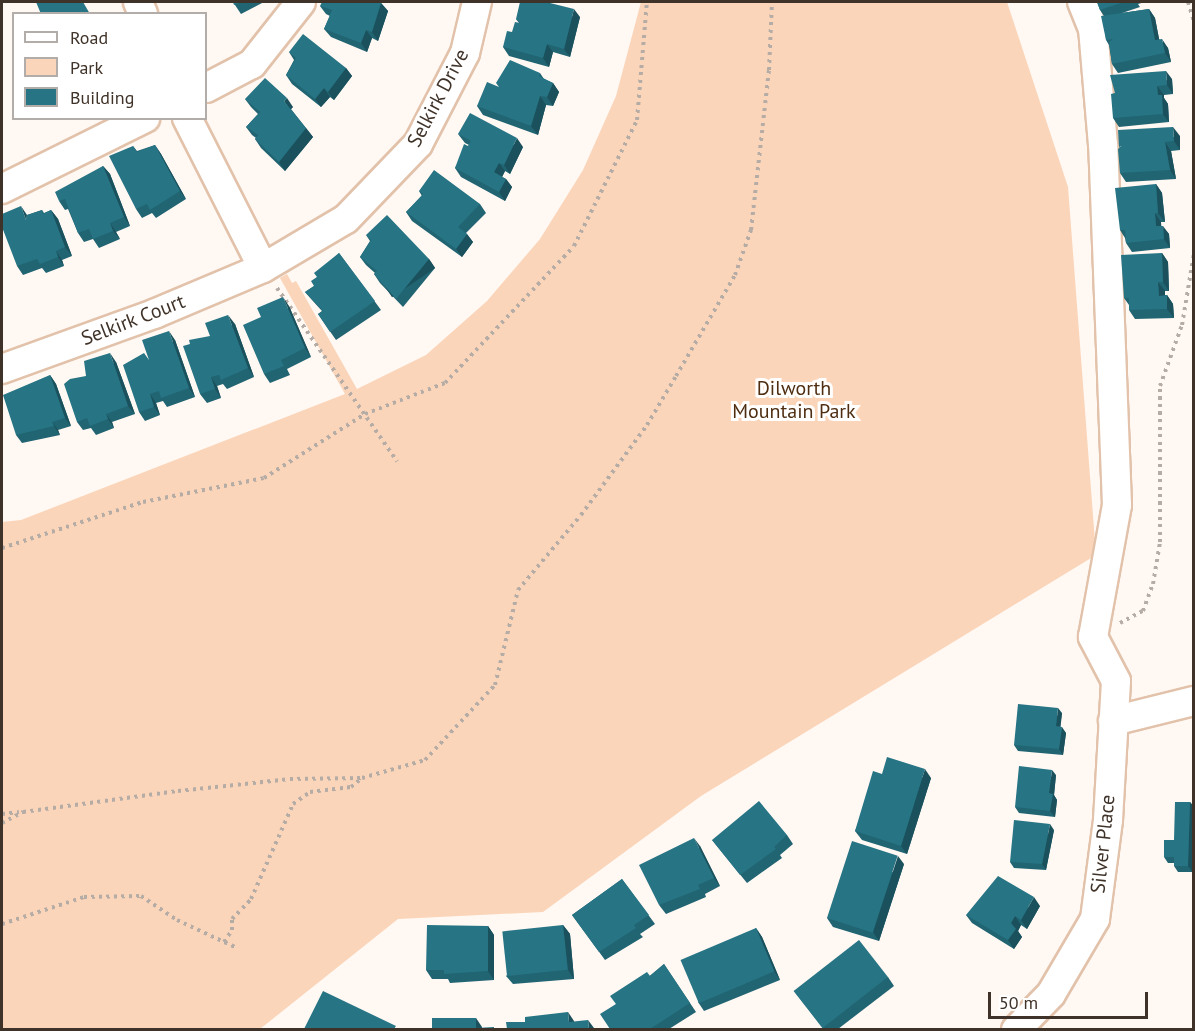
<!DOCTYPE html>
<style>
body{margin:0}
#map{position:relative;width:1195px;height:1031px;overflow:hidden;background:#fff8f3;font-family:"PT Sans",sans-serif}
div>[style]{position:absolute}
.green>*{inset:0;background:#fbd5b9}
.path>*{height:4px;margin-top:-2px;transform-origin:0;background:repeating-linear-gradient(90deg,#b6aca6 0 3px,transparent 0 7.5px)}
.roads{filter:drop-shadow(2px 0 #e2c2aa) drop-shadow(-2px 0 #e2c2aa) drop-shadow(0 2px #e2c2aa) drop-shadow(0 -2px #e2c2aa)}
.minor>*{height:28px;margin:-14px;padding:0 14px;transform-origin:14px;border-radius:14px;background:#fff}
.wall>*{inset:0;background:#216472}
.shaded-wall>*{inset:0;background:#1b515c;transform-origin:0 0}
.building>*{inset:0;background:#267484;transform-origin:0 0}
span{translate:-50% -50%;white-space:nowrap;text-align:center;line-height:1.15;-webkit-text-stroke:6px #fff;paint-order:stroke}
.street-label{font-size:20px;color:#3f3228}
.park-label{font-size:20px;color:#4e2d11}
.frame{position:absolute;inset:0;border:3px solid #3f3228;pointer-events:none}
.legend{position:absolute;left:12px;top:12px;width:195px;height:108px;box-sizing:border-box;background:#fff;border:2px solid #b2ada9;margin:0;padding:8px 10px;list-style:none;font-size:18px;color:#3f3228}
.legend li{display:flex;align-items:center;gap:12px;height:30px}
.legend b{width:30px;border:2px solid #b2ada9}
.scale{position:absolute;left:988px;top:992px;width:160px;height:27px;box-sizing:border-box;border:3px solid #3f3228;border-top:0;padding-left:8px;font-size:18px;line-height:21px;white-space:nowrap;color:#3f3228;-webkit-text-stroke:4px #fff;paint-order:stroke}
</style>
<div id="map">
<div class="green">
<div style="clip-path:polygon(641px 2px,1007px 2px,1068px 187px,1096px 555px,701px 796px,543px 912px,398px 919px,260px 1029px,2px 1029px,2px 522px,21px 520px,345px 394px,280px 278px,287px 274px,292px 283px,296px 281px,357px 389px,426px 355px,487px 301px,540px 239px,583px 170px,616px 96px)"></div>
</div>
<div class="path">
<div style="left:1188px;top:2px;width:21px;rotate:73deg"></div>
<div style="left:277px;top:288px;width:211px;rotate:55.3deg"></div>
<div style="left:2px;top:548px;width:148px;rotate:-18.1deg"></div>
<div style="left:143px;top:502px;width:123px;rotate:-11.2deg"></div>
<div style="left:264px;top:478px;width:120px;rotate:-32.4deg"></div>
<div style="left:365px;top:414px;width:86px;rotate:-21.2deg"></div>
<div style="left:445px;top:383px;width:188px;rotate:-46.7deg"></div>
<div style="left:574px;top:246px;width:141px;rotate:-63.4deg"></div>
<div style="left:637px;top:120px;width:118px;rotate:-85.2deg"></div>
<div style="left:1120px;top:623px;width:26px;rotate:-28deg"></div>
<div style="left:1143px;top:611px;width:29px;rotate:-70deg"></div>
<div style="left:1153px;top:584px;width:43px;rotate:-80.5deg"></div>
<div style="left:1160px;top:542px;width:156px;rotate:-90deg"></div>
<div style="left:1160px;top:386px;width:65px;rotate:-70.2deg"></div>
<div style="left:1182px;top:325px;width:73px;rotate:-80.5deg"></div>
<div style="left:2px;top:814px;width:17px;rotate:-7deg"></div>
<div style="left:2px;top:823px;width:24px;rotate:-28deg"></div>
<div style="left:23px;top:812px;width:156px;rotate:-7.7deg"></div>
<div style="left:178px;top:791px;width:113px;rotate:-6.1deg"></div>
<div style="left:290px;top:779px;width:72px;rotate:-0.8deg"></div>
<div style="left:2px;top:924px;width:86px;rotate:-18.2deg"></div>
<div style="left:84px;top:897px;width:57px;rotate:-1deg"></div>
<div style="left:141px;top:896px;width:43px;rotate:33.7deg"></div>
<div style="left:177px;top:920px;width:66px;rotate:25deg"></div>
<div style="left:224px;top:942px;width:14px;rotate:-56deg"></div>
<div style="left:232px;top:930px;width:11px;rotate:-90deg"></div>
<div style="left:232px;top:919px;width:28px;rotate:-46deg"></div>
<div style="left:251px;top:899px;width:104px;rotate:-66.1deg"></div>
<div style="left:293px;top:804px;width:21px;rotate:-35deg"></div>
<div style="left:310px;top:792px;width:41px;rotate:-7deg"></div>
<div style="left:351px;top:787px;width:14px;rotate:-39deg"></div>
<div style="left:362px;top:778px;width:66px;rotate:-15.9deg"></div>
<div style="left:425px;top:760px;width:103px;rotate:-47deg"></div>
<div style="left:495px;top:685px;width:98px;rotate:-76.4deg"></div>
<div style="left:518px;top:590px;width:98px;rotate:-50deg"></div>
<div style="left:581px;top:515px;width:112px;rotate:-53.7deg"></div>
<div style="left:647px;top:425px;width:57px;rotate:-59.4deg"></div>
<div style="left:676px;top:376px;width:117px;rotate:-59.7deg"></div>
<div style="left:735px;top:275px;width:48px;rotate:-70.4deg"></div>
<div style="left:751px;top:230px;width:161px;rotate:-83.6deg"></div>
<div style="left:769px;top:70px;width:68px;rotate:-87.5deg"></div>
</div>
<div class="roads">
<div class="minor">
<div style="left:138px;top:2px;width:13px;rotate:67deg"></div>
<div style="left:206px;top:88px;width:52px;rotate:-27.6deg"></div>
<div style="left:252px;top:64px;width:79px;rotate:-51.7deg"></div>
<div style="left:187px;top:118px;width:168px;rotate:63.1deg"></div>
<div style="left:2px;top:189px;width:160px;rotate:-26.4deg"></div>
<div style="left:2px;top:369px;width:162px;rotate:-19.9deg"></div>
<div style="left:154px;top:314px;width:118px;rotate:-22.9deg"></div>
<div style="left:263px;top:268px;width:96px;rotate:-30.6deg"></div>
<div style="left:346px;top:219px;width:104px;rotate:-46.2deg"></div>
<div style="left:418px;top:144px;width:102px;rotate:-62.7deg"></div>
<div style="left:465px;top:53px;width:52px;rotate:-76.8deg"></div>
<div style="left:1113px;top:721px;width:83px;rotate:-13.9deg"></div>
<div style="left:1016px;top:1030px;width:50px;rotate:-45.8deg"></div>
<div style="left:1051px;top:994px;width:87px;rotate:-59.6deg"></div>
<div style="left:1095px;top:919px;width:100px;rotate:-82.5deg"></div>
<div style="left:1108px;top:820px;width:139px;rotate:-86.7deg"></div>
<div style="left:1116px;top:681px;width:50px;rotate:-117.6deg"></div>
<div style="left:1093px;top:637px;width:134px;rotate:-79.7deg"></div>
<div style="left:1117px;top:505px;width:360px;rotate:-92.2deg"></div>
<div style="left:1103px;top:145px;width:116px;rotate:-94.9deg"></div>
<div style="left:1093px;top:29px;width:29px;rotate:-112deg"></div>
</div>
</div>
<div class="wall">
<div style="clip-path:polygon(233px 2px,264px 2px,241px 14px)"></div>
<div style="clip-path:polygon(1097px 2px,1145px 2px,1138px 4px,1140px 7px,1122px 13px,1149px 9px,1155px 18px,1159px 39px,1168px 48px,1171px 62px,1118px 73px,1112px 64px,1109px 45px,1106px 40px,1104px 16px,1100px 10px)"></div>
<div style="clip-path:polygon(381px 3px,388px 11px,378px 41px,372px 38px,367px 52px,331px 37px,324px 29px,330px 16px,326px 14px,320px 6px)"></div>
<div style="clip-path:polygon(580px 17px,570px 57px,553px 52px,549px 67px,509px 56px,503px 47px,519px 23px,516px 19px)"></div>
<div style="clip-path:polygon(289px 52px,346px 68px,352px 76px,334px 100px,330px 97px,321px 107px,292px 84px,286px 75px,294px 60px)"></div>
<div style="clip-path:polygon(540px 73px,544px 79px,553px 83px,559px 92px,553px 106px,546px 105px,538px 135px,483px 115px,477px 106px)"></div>
<div style="clip-path:polygon(1172px 79px,1173px 94px,1164px 95px,1164px 98px,1168px 104px,1169px 122px,1119px 127px,1113px 118px,1115px 93px)"></div>
<div style="clip-path:polygon(245px 99px,293px 107px,291px 109px,313px 137px,285px 171px,261px 148px,255px 139px,256px 138px,252px 135px,246px 127px,258px 114px,251px 107px)"></div>
<div style="clip-path:polygon(458px 134px,523px 147px,510px 174px,505px 171px,502px 177px,506px 179px,512px 187px,505px 201px,461px 177px,455px 168px,469px 145px,465px 143px)"></div>
<div style="clip-path:polygon(1180px 136px,1180px 150px,1171px 151px,1176px 179px,1126px 182px,1120px 173px,1120px 148px,1119px 147px)"></div>
<div style="clip-path:polygon(155px 145px,161px 154px,186px 199px,156px 218px,152px 213px,142px 218px,136px 209px,133px 146px,137px 151px)"></div>
<div style="clip-path:polygon(103px 166px,110px 174px,130px 226px,116px 232px,120px 239px,99px 248px,93px 239px,84px 242px,78px 233px,68px 209px,65px 210px,59px 201px)"></div>
<div style="clip-path:polygon(1156px 184px,1162px 193px,1165px 222px,1161px 222px,1161px 226px,1169px 234px,1170px 248px,1132px 252px,1126px 243px,1125px 238px,1120px 230px)"></div>
<div style="clip-path:polygon(419px 191px,480px 204px,486px 213px,466px 233px,473px 242px,462px 257px,412px 221px,406px 212px,422px 196px)"></div>
<div style="clip-path:polygon(42px 210px,44px 213px,51px 210px,58px 219px,72px 256px,62px 260px,64px 266px,46px 273px,42px 268px,23px 275px,17px 266px,27px 215px)"></div>
<div style="clip-path:polygon(366px 235px,429px 259px,435px 268px,403px 307px,380px 283px,374px 274px,375px 273px,366px 265px,360px 257px,370px 241px)"></div>
<div style="clip-path:polygon(339px 253px,381px 310px,336px 340px,318px 314px,322px 311px,312px 300px,305px 292px,314px 286px,317px 277px)"></div>
<div style="clip-path:polygon(1162px 253px,1168px 262px,1169px 291px,1165px 291px,1165px 295px,1167px 295px,1173px 304px,1174px 318px,1135px 319px,1129px 310px,1129px 305px,1124px 298px)"></div>
<div style="clip-path:polygon(289px 306px,311px 357px,287px 369px,290px 375px,270px 383px,264px 374px)"></div>
<div style="clip-path:polygon(235px 324px,254px 377px,227px 389px,223px 384px,217px 386px,221px 398px,207px 403px,200px 394px,210px 336px)"></div>
<div style="clip-path:polygon(175px 340px,195px 397px,167px 407px,163px 401px,156px 403px,160px 415px,145px 421px,139px 412px,149px 360px)"></div>
<div style="clip-path:polygon(116px 362px,135px 414px,112px 422px,114px 428px,96px 435px,91px 428px,83px 430px,77px 422px,86px 376px)"></div>
<div style="clip-path:polygon(50px 375px,56px 384px,71px 426px,58px 430px,60px 435px,22px 443px,16px 435px)"></div>
<div style="clip-path:polygon(1062px 713px,1060px 727px,1066px 733px,1063px 755px,1018px 751px,1014px 745px)"></div>
<div style="clip-path:polygon(882px 774px,931px 778px,907px 854px,862px 840px,855px 831px)"></div>
<div style="clip-path:polygon(1056px 775px,1054px 795px,1057px 800px,1055px 817px,1019px 813px,1015px 807px)"></div>
<div style="clip-path:polygon(1190px 802px,1194px 807px,1193px 872px,1178px 872px,1174px 866px,1174px 863px,1168px 863px,1164px 857px,1174px 840px)"></div>
<div style="clip-path:polygon(1054px 830px,1046px 870px,1014px 868px,1010px 862px)"></div>
<div style="clip-path:polygon(787px 835px,793px 844px,780px 855px,782px 858px,747px 883px,712px 840px)"></div>
<div style="clip-path:polygon(700px 846px,720px 886px,705px 894px,706px 897px,666px 914px,659px 905px)"></div>
<div style="clip-path:polygon(904px 864px,879px 941px,833px 927px,827px 918px)"></div>
<div style="clip-path:polygon(622px 879px,655px 924px,640px 934px,643px 937px,605px 960px,572px 915px)"></div>
<div style="clip-path:polygon(1040px 906px,1027px 929px,1021px 925px,1018px 931px,1022px 937px,1014px 949px,972px 923px,966px 915px)"></div>
<div style="clip-path:polygon(563px 925px,570px 934px,574px 979px,513px 984px,506px 976px)"></div>
<div style="clip-path:polygon(488px 926px,494px 935px,494px 980px,450px 983px,448px 979px,432px 979px,426px 970px)"></div>
<div style="clip-path:polygon(756px 928px,762px 937px,780px 980px,704px 1011px,698px 1002px)"></div>
<div style="clip-path:polygon(664px 964px,696px 1012px,669px 1029px,610px 1029px,616px 1004px)"></div>
<div style="clip-path:polygon(888px 977px,894px 986px,838px 1029px,824px 1029px,794px 991px)"></div>
</div>
<div class="shaded-wall">
<div style="clip-path:polygon(381px 3px,388px 11px,378px 41px,372px 32px)"></div>
<div style="clip-path:polygon(574px 9px,580px 17px,570px 57px,564px 49px)"></div>
<div style="clip-path:polygon(1149px 9px,1155px 18px,1161px 49px,1155px 40px)"></div>
<div style="clip-path:polygon(366px 30px,372px 38px,367px 52px,361px 43px)"></div>
<div style="clip-path:polygon(1162px 39px,1168px 48px,1171px 62px,1165px 53px)"></div>
<div style="clip-path:polygon(547px 44px,553px 52px,549px 67px,543px 58px)"></div>
<div style="clip-path:polygon(346px 68px,352px 76px,334px 100px,328px 92px)"></div>
<div style="clip-path:polygon(1166px 71px,1172px 79px,1173px 94px,1167px 85px)"></div>
<div style="clip-path:polygon(553px 83px,559px 92px,553px 106px,547px 97px)"></div>
<div style="clip-path:polygon(1157px 86px,1164px 95px,1164px 98px,1168px 104px,1169px 122px,1163px 114px,1158px 95px)"></div>
<div style="clip-path:polygon(324px 88px,330px 97px,321px 107px,315px 99px)"></div>
<div style="clip-path:polygon(540px 96px,546px 105px,538px 135px,531px 126px)"></div>
<div style="clip-path:polygon(287px 98px,293px 107px,290px 110px,284px 101px)"></div>
<div style="clip-path:polygon(1173px 127px,1180px 136px,1180px 150px,1174px 141px)"></div>
<div style="clip-path:polygon(306px 128px,313px 137px,285px 171px,279px 162px)"></div>
<div style="clip-path:polygon(517px 138px,523px 147px,510px 174px,504px 165px)"></div>
<div style="clip-path:polygon(1165px 142px,1171px 151px,1176px 179px,1170px 170px)"></div>
<div style="clip-path:polygon(155px 145px,161px 154px,186px 199px,180px 191px)"></div>
<div style="clip-path:polygon(499px 163px,505px 171px,500px 181px,494px 172px)"></div>
<div style="clip-path:polygon(103px 166px,110px 174px,130px 226px,124px 217px)"></div>
<div style="clip-path:polygon(506px 179px,512px 187px,505px 201px,499px 192px)"></div>
<div style="clip-path:polygon(1156px 184px,1162px 193px,1165px 222px,1158px 213px)"></div>
<div style="clip-path:polygon(21px 206px,27px 215px,26px 220px)"></div>
<div style="clip-path:polygon(51px 210px,58px 219px,72px 256px,65px 247px)"></div>
<div style="clip-path:polygon(1155px 213px,1161px 222px,1162px 235px,1156px 226px)"></div>
<div style="clip-path:polygon(110px 223px,116px 232px,120px 239px,113px 231px)"></div>
<div style="clip-path:polygon(1163px 226px,1169px 234px,1170px 248px,1164px 239px)"></div>
<div style="clip-path:polygon(467px 234px,473px 242px,462px 257px,456px 249px)"></div>
<div style="clip-path:polygon(56px 251px,62px 260px,64px 266px,58px 257px)"></div>
<div style="clip-path:polygon(1162px 253px,1168px 262px,1169px 291px,1163px 282px)"></div>
<div style="left:429px;top:259px;width:11px;height:52px;rotate:56deg"></div>
<div style="clip-path:polygon(1158px 282px,1165px 291px,1165px 304px,1159px 296px)"></div>
<div style="clip-path:polygon(1167px 295px,1173px 304px,1174px 318px,1167px 309px)"></div>
<div style="clip-path:polygon(283px 297px,289px 306px,311px 357px,305px 348px)"></div>
<div style="clip-path:polygon(228px 315px,235px 324px,254px 377px,248px 368px)"></div>
<div style="clip-path:polygon(169px 331px,175px 340px,195px 397px,189px 388px)"></div>
<div style="clip-path:polygon(110px 353px,116px 362px,135px 414px,128px 406px)"></div>
<div style="clip-path:polygon(50px 375px,56px 384px,71px 426px,65px 418px)"></div>
<div style="clip-path:polygon(211px 377px,217px 386px,221px 398px,215px 389px)"></div>
<div style="clip-path:polygon(150px 394px,156px 403px,160px 415px,154px 407px)"></div>
<div style="clip-path:polygon(106px 414px,112px 422px,114px 428px,108px 419px)"></div>
<div style="clip-path:polygon(52px 422px,58px 430px,60px 435px,54px 426px)"></div>
<div style="clip-path:polygon(1058px 708px,1062px 713px,1060px 732px,1056px 726px)"></div>
<div style="clip-path:polygon(1062px 727px,1066px 733px,1063px 755px,1059px 749px)"></div>
<div style="clip-path:polygon(925px 769px,931px 778px,907px 854px,901px 846px)"></div>
<div style="clip-path:polygon(1052px 770px,1056px 775px,1054px 795px,1057px 800px,1055px 817px,1050px 811px,1049px 793px)"></div>
<div style="clip-path:polygon(1190px 802px,1194px 807px,1193px 872px,1188px 866px)"></div>
<div style="clip-path:polygon(1050px 824px,1054px 830px,1046px 870px,1042px 864px)"></div>
<div style="clip-path:polygon(694px 838px,700px 846px,720px 886px,714px 878px)"></div>
<div style="clip-path:polygon(898px 856px,904px 864px,879px 941px,873px 932px)"></div>
<div style="clip-path:polygon(1034px 897px,1040px 906px,1027px 929px,1021px 920px)"></div>
<div style="clip-path:polygon(1015px 916px,1021px 925px,1018px 931px,1022px 937px,1014px 949px,1008px 940px,1011px 923px)"></div>
<div style="clip-path:polygon(563px 925px,570px 934px,574px 979px,568px 970px)"></div>
<div style="clip-path:polygon(488px 926px,494px 935px,494px 980px,488px 971px)"></div>
<div style="clip-path:polygon(756px 928px,762px 937px,780px 980px,774px 971px)"></div>
<div style="clip-path:polygon(568px 1012px,574px 1021px,575px 1029px,569px 1022px)"></div>
<div style="clip-path:polygon(476px 1018px,482px 1027px,482px 1029px,476px 1028px)"></div>
<div style="clip-path:polygon(588px 1020px,594px 1028px,594px 1029px,589px 1029px)"></div>
</div>
<div class="building">
<div style="clip-path:polygon(36px 2px,83px 2px,90px 14px,41px 14px)"></div>
<div style="clip-path:polygon(233px 2px,242px 2px,234px 5px)"></div>
<div style="clip-path:polygon(322px 2px,378px 2px,381px 3px,372px 32px,366px 30px,361px 43px,324px 29px,332px 10px,320px 6px)"></div>
<div style="clip-path:polygon(520px 2px,546px 2px,574px 9px,564px 49px,547px 44px,543px 58px,503px 47px,507px 31px,512px 32px,515px 22px,520px 23px,516px 19px)"></div>
<div style="clip-path:polygon(1097px 2px,1124px 2px,1100px 10px)"></div>
<div style="clip-path:polygon(1149px 9px,1155px 40px,1162px 39px,1165px 53px,1112px 64px,1109px 42px,1113px 39px,1106px 40px,1101px 16px)"></div>
<div style="clip-path:polygon(303px 34px,346px 68px,328px 92px,324px 88px,315px 99px,286px 75px,296px 58px,289px 52px)"></div>
<div style="clip-path:polygon(510px 60px,540px 73px,539px 76px,553px 83px,547px 97px,540px 96px,531px 126px,477px 106px,487px 82px,499px 87px,496px 83px)"></div>
<div style="clip-path:polygon(1166px 71px,1167px 85px,1157px 86px,1158px 95px,1162px 95px,1163px 114px,1113px 118px,1111px 94px,1115px 93px,1110px 75px)"></div>
<div style="clip-path:polygon(265px 78px,287px 98px,284px 101px,306px 128px,279px 162px,255px 139px,258px 135px,246px 127px,260px 112px,245px 99px)"></div>
<div style="clip-path:polygon(470px 113px,517px 138px,504px 165px,499px 163px,494px 172px,506px 179px,499px 192px,455px 168px,464px 144px,468px 146px,471px 141px,458px 134px)"></div>
<div style="clip-path:polygon(1173px 127px,1174px 141px,1165px 142px,1170px 170px,1120px 173px,1118px 149px,1122px 146px,1119px 147px,1118px 130px)"></div>
<div style="clip-path:polygon(155px 145px,180px 191px,150px 210px,147px 204px,136px 209px,109px 156px,133px 146px,137px 152px)"></div>
<div style="clip-path:polygon(103px 166px,124px 217px,110px 223px,113px 231px,93px 239px,89px 229px,78px 233px,65px 199px,59px 201px,55px 192px)"></div>
<div style="clip-path:polygon(434px 170px,480px 204px,458px 227px,467px 234px,456px 249px,406px 212px,423px 194px,419px 191px)"></div>
<div style="clip-path:polygon(1156px 184px,1158px 213px,1155px 213px,1156px 226px,1163px 226px,1164px 239px,1126px 243px,1125px 230px,1120px 230px,1115px 188px)"></div>
<div style="clip-path:polygon(21px 206px,26px 220px,27px 215px,42px 210px,43px 214px,51px 210px,65px 247px,56px 251px,58px 257px,40px 264px,37px 259px,17px 266px,2px 227px,2px 214px)"></div>
<div style="clip-path:polygon(387px 215px,429px 259px,396px 299px,374px 274px,377px 271px,360px 257px,371px 240px,366px 235px)"></div>
<div style="clip-path:polygon(339px 253px,375px 301px,330px 332px,318px 314px,323px 311px,305px 292px,314px 286px,311px 281px,317px 277px,314px 273px)"></div>
<div style="clip-path:polygon(1162px 253px,1163px 282px,1158px 282px,1159px 296px,1167px 295px,1167px 309px,1129px 310px,1129px 298px,1124px 298px,1121px 255px)"></div>
<div style="clip-path:polygon(283px 297px,305px 348px,281px 360px,284px 366px,264px 374px,243px 325px,261px 317px,257px 308px)"></div>
<div style="clip-path:polygon(228px 315px,248px 368px,221px 380px,219px 375px,211px 377px,215px 389px,200px 394px,183px 346px,190px 344px,189px 340px,210px 336px,205px 323px)"></div>
<div style="clip-path:polygon(169px 331px,189px 388px,161px 398px,159px 391px,150px 394px,154px 407px,139px 412px,123px 365px,144px 353px,149px 360px,142px 340px)"></div>
<div style="clip-path:polygon(110px 353px,128px 406px,106px 414px,108px 419px,90px 426px,87px 418px,77px 422px,64px 384px,70px 379px,86px 376px,84px 361px)"></div>
<div style="clip-path:polygon(50px 375px,65px 418px,52px 422px,54px 426px,16px 435px,3px 395px)"></div>
<div style="clip-path:polygon(1018px 704px,1058px 708px,1056px 726px,1062px 727px,1059px 749px,1014px 745px)"></div>
<div style="clip-path:polygon(887px 757px,925px 769px,901px 846px,855px 831px,873px 771px,882px 774px)"></div>
<div style="clip-path:polygon(1019px 766px,1052px 770px,1049px 793px,1053px 794px,1050px 811px,1015px 807px)"></div>
<div style="clip-path:polygon(759px 801px,787px 835px,774px 847px,776px 849px,740px 875px,712px 840px)"></div>
<div style="clip-path:polygon(1175px 802px,1190px 802px,1188px 866px,1174px 866px,1174px 857px,1164px 857px,1164px 840px,1174px 840px)"></div>
<div style="clip-path:polygon(1014px 820px,1050px 824px,1042px 864px,1010px 862px)"></div>
<div style="clip-path:polygon(694px 838px,714px 878px,698px 885px,700px 889px,659px 905px,639px 865px)"></div>
<div style="left:852px;top:841px;width:48px;height:81px;rotate:18deg"></div>
<div style="clip-path:polygon(998px 876px,1034px 897px,1021px 920px,1015px 916px,1011px 923px,1016px 929px,1008px 940px,966px 915px)"></div>
<div style="clip-path:polygon(622px 879px,649px 915px,634px 925px,636px 928px,599px 952px,572px 915px)"></div>
<div style="clip-path:polygon(427px 925px,488px 926px,488px 971px,444px 974px,444px 970px,426px 970px)"></div>
<div style="left:563px;top:925px;width:45px;height:61px;rotate:84deg"></div>
<div style="left:756px;top:928px;width:47px;height:82px;rotate:67deg"></div>
<div style="left:859px;top:940px;width:47px;height:83px;rotate:52deg"></div>
<div style="clip-path:polygon(664px 964px,690px 1003px,650px 1029px,610px 1029px,600px 1014px,616px 1004px,610px 996px,647px 972px,650px 976px)"></div>
<div style="clip-path:polygon(323px 991px,396px 1026px,394px 1029px,304px 1029px)"></div>
<div style="clip-path:polygon(568px 1012px,569px 1022px,588px 1020px,589px 1029px,507px 1029px,506px 1022px,525px 1022px,525px 1017px)"></div>
<div style="clip-path:polygon(432px 1018px,476px 1018px,476px 1028px,494px 1027px,494px 1029px,413px 1029px,413px 1028px,432px 1028px)"></div>
</div>
<div class="street-label">
<span style="left:438px;top:98px;rotate:-62deg">Selkirk Drive</span>
<span style="left:133px;top:320px;rotate:-21deg">Selkirk Court</span>
<span style="left:1103px;top:844px;rotate:-84deg">Silver Place</span>
</div>
<div class="park-label">
<span style="left:794px;top:400px">Dilworth<br>Mountain Park</span>
</div>
<div class="frame"></div>
<ul class="legend">
<li><b style="height:8px;background:#fff"></b>Road</li>
<li><b style="height:16px;background:#fbd5b9"></b>Park</li>
<li><b style="height:16px;background:#267484"></b>Building</li>
</ul>
<div class="scale">50 m</div>
</div>
